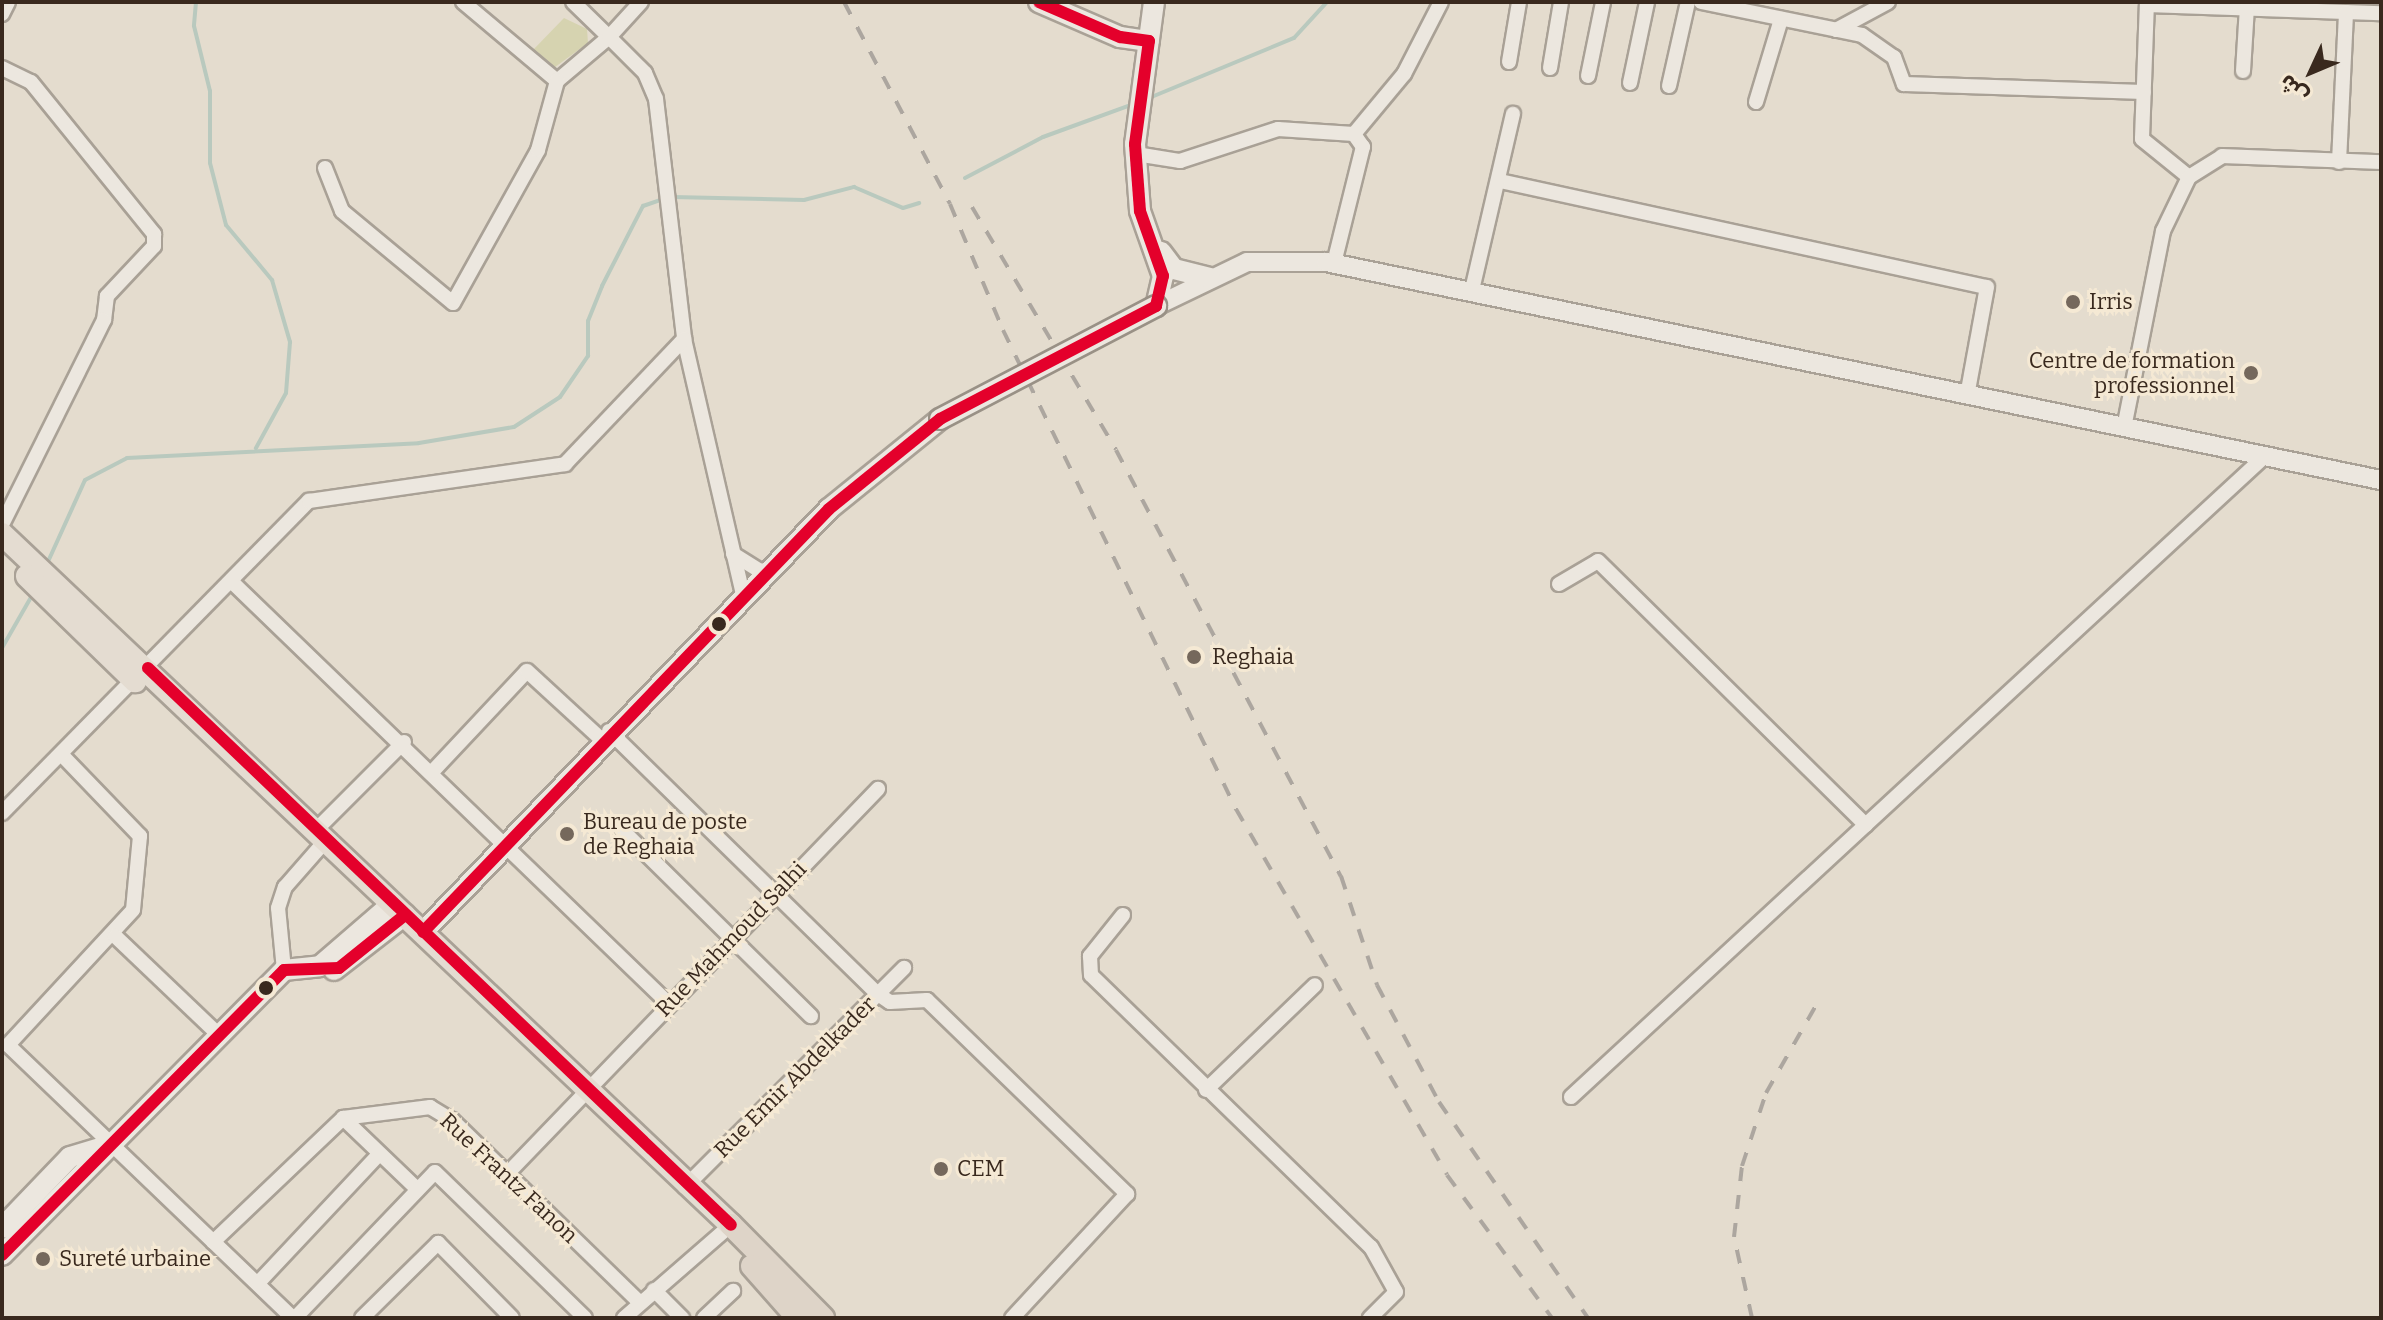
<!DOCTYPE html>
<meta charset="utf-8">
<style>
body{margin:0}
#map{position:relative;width:2383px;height:1320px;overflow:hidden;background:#e4dcce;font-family:Bitter,"Noto Sans Arabic",serif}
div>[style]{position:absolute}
.green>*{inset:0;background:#d6d3b0}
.stream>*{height:4px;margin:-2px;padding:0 2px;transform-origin:2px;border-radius:2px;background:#b9c9be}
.roads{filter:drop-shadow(2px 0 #a9a196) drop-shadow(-2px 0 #a9a196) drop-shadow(0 2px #a9a196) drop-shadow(0 -2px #a9a196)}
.minor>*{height:14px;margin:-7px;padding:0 7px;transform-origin:7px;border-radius:7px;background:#ece7df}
.tertiary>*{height:18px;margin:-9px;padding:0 9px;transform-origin:9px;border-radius:9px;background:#ece7df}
.secondary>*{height:20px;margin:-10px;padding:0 10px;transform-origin:10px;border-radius:10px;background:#ece7df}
.primary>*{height:22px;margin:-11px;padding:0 11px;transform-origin:11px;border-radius:11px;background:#e4dcd1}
.trunk>*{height:22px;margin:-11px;padding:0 11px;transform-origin:11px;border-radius:11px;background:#ded4c8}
.rail>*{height:4px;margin-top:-2px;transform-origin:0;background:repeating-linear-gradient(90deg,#aca69f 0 14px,transparent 0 28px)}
.bridges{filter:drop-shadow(2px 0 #999186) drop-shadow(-2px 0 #999186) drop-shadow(0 2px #999186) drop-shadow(0 -2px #999186)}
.secondary-bridge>*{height:20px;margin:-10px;padding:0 10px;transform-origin:10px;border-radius:10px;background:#ece7df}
.bus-1>*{height:12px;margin:-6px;padding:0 6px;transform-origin:6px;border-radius:6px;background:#e4002b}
.dots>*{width:22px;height:22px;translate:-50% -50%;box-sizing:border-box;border:4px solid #f5e9d4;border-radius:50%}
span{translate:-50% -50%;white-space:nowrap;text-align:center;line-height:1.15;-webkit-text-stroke:6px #f5e9d4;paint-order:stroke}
.poi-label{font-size:22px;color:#39291e}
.left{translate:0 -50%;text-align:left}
.right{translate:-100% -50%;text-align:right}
.street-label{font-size:22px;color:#39291e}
.frame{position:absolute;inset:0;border:4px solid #39291e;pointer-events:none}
.north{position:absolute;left:2271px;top:32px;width:80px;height:80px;-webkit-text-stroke:6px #f5e9d4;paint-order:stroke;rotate:226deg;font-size:22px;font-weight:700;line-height:32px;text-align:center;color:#39291e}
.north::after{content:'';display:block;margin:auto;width:28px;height:36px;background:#39291e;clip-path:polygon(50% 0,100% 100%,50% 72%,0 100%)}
</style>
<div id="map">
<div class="green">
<div style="clip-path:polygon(564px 18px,587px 29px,588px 43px,551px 70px,532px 51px)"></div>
</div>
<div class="stream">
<div style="left:196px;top:2px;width:24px;rotate:95deg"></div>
<div style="left:194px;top:26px;width:67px;rotate:76.2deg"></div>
<div style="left:210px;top:91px;width:72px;rotate:90deg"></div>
<div style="left:210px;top:163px;width:64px;rotate:75.5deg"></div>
<div style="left:226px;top:225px;width:72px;rotate:50.1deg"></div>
<div style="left:272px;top:280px;width:65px;rotate:73.8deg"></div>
<div style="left:290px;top:342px;width:51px;rotate:94.5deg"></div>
<div style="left:286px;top:393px;width:63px;rotate:118.6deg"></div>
<div style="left:1149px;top:98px;width:157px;rotate:-22.5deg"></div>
<div style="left:1294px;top:38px;width:49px;rotate:-47.5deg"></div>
<div style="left:965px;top:178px;width:88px;rotate:-27.7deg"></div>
<div style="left:1043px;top:137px;width:96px;rotate:-20.1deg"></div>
<div style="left:672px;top:197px;width:132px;rotate:1.3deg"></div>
<div style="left:804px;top:200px;width:52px;rotate:-14.6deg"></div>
<div style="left:854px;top:187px;width:53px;rotate:23.2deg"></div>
<div style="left:903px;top:208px;width:17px;rotate:-17deg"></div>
<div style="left:46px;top:566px;width:94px;rotate:-65.6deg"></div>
<div style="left:85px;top:480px;width:47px;rotate:-27.6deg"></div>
<div style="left:127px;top:458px;width:292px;rotate:-2.9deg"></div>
<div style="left:419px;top:443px;width:96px;rotate:-9.6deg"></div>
<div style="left:514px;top:427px;width:55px;rotate:-33.1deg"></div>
<div style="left:560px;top:397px;width:50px;rotate:-55.7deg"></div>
<div style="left:588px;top:356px;width:35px;rotate:-90deg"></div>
<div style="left:588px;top:321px;width:38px;rotate:-68deg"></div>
<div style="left:602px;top:286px;width:90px;rotate:-62.9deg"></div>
<div style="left:643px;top:206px;width:21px;rotate:-19deg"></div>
<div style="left:2px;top:648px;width:64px;rotate:-60.3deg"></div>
</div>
<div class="roads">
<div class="minor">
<div style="left:463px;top:2px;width:123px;rotate:40deg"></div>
<div style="left:557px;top:81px;width:68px;rotate:-40.2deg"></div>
<div style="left:609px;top:37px;width:50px;rotate:-135.8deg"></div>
<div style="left:641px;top:2px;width:47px;rotate:132.4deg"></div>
<div style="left:609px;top:37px;width:51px;rotate:45deg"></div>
<div style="left:645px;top:73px;width:28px;rotate:67deg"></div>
<div style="left:656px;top:99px;width:242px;rotate:83.3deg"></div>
<div style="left:684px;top:339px;width:263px;rotate:77deg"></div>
<div style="left:1701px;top:2px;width:164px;rotate:11.6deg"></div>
<div style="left:1862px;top:35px;width:39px;rotate:35deg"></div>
<div style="left:1894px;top:57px;width:29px;rotate:70deg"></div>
<div style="left:1904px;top:84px;width:240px;rotate:1.9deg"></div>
<div style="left:2147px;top:2px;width:137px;rotate:92.1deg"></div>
<div style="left:2142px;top:139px;width:60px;rotate:39deg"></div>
<div style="left:2147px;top:5px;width:234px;rotate:2deg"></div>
<div style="left:2px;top:14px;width:13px;rotate:-63deg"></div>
<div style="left:1836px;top:30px;width:59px;rotate:-28.3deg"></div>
<div style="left:1509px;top:62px;width:61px;rotate:-80.5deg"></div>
<div style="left:2px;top:68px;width:32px;rotate:26deg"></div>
<div style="left:31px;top:82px;width:196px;rotate:51deg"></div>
<div style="left:154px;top:234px;width:12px;rotate:90deg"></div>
<div style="left:154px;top:246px;width:69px;rotate:133.2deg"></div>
<div style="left:107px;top:296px;width:24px;rotate:97deg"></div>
<div style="left:104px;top:320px;width:229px;rotate:116.5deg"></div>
<div style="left:1550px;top:68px;width:67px;rotate:-80.5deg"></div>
<div style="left:2243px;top:71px;width:64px;rotate:-86.4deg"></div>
<div style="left:1588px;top:76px;width:76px;rotate:-78.5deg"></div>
<div style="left:1630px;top:83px;width:83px;rotate:-78.1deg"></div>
<div style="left:1669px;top:86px;width:86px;rotate:-77.3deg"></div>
<div style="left:1756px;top:102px;width:87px;rotate:-73.2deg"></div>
<div style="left:1136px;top:154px;width:45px;rotate:9deg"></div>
<div style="left:1180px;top:161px;width:103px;rotate:-18.1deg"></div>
<div style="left:1278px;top:129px;width:76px;rotate:3.8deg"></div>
<div style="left:1354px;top:134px;width:78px;rotate:-50.2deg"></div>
<div style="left:1404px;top:74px;width:81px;rotate:-62.8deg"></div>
<div style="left:2339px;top:162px;width:150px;rotate:-87.3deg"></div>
<div style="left:325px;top:168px;width:46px;rotate:68.4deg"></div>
<div style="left:342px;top:211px;width:144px;rotate:39.7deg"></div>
<div style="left:453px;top:303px;width:175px;rotate:-60.9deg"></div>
<div style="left:538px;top:150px;width:72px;rotate:-74.6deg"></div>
<div style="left:1500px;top:181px;width:498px;rotate:12.3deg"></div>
<div style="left:1987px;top:287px;width:111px;rotate:100.4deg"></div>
<div style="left:1334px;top:263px;width:120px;rotate:-76deg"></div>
<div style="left:1363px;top:147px;width:16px;rotate:-125deg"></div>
<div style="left:1472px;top:290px;width:181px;rotate:-76.9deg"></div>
<div style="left:2124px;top:428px;width:201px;rotate:-78.8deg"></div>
<div style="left:2163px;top:231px;width:60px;rotate:-64.3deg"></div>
<div style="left:2189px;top:177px;width:39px;rotate:-32deg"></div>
<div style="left:2222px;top:156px;width:159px;rotate:2.2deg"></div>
<div style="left:733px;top:554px;width:32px;rotate:32deg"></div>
<div style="left:760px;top:571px;width:10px;rotate:-11deg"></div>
<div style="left:231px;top:581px;width:606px;rotate:44deg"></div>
<div style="left:1559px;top:584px;width:45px;rotate:-30.5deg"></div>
<div style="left:1598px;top:561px;width:376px;rotate:44.6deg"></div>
<div style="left:609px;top:731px;width:376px;rotate:44.4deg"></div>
<div style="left:878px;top:994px;width:14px;rotate:34deg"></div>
<div style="left:890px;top:1002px;width:37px;rotate:-3deg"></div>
<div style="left:927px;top:1000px;width:279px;rotate:44.1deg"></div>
<div style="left:1127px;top:1194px;width:169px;rotate:132.8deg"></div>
<div style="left:61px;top:754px;width:114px;rotate:46.1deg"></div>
<div style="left:140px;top:836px;width:74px;rotate:95.4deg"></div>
<div style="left:133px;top:910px;width:184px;rotate:132.8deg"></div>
<div style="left:8px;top:1045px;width:395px;rotate:43.8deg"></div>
<div style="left:433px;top:771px;width:137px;rotate:-46.8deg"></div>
<div style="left:527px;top:671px;width:100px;rotate:42.6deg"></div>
<div style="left:2px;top:813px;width:438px;rotate:-45.5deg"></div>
<div style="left:309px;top:501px;width:259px;rotate:-8.2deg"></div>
<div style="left:565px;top:464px;width:173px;rotate:-46.4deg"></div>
<div style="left:618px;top:826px;width:271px;rotate:44.6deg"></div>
<div style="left:317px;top:829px;width:123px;rotate:-45deg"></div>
<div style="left:1123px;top:915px;width:53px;rotate:128.8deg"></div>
<div style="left:1090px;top:956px;width:19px;rotate:87deg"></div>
<div style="left:1091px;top:975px;width:390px;rotate:44.2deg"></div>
<div style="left:1371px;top:1247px;width:51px;rotate:60.9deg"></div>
<div style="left:1396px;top:1292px;width:37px;rotate:135deg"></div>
<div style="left:115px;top:936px;width:145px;rotate:43.6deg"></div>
<div style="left:284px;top:970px;width:62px;rotate:-95.5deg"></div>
<div style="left:278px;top:908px;width:22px;rotate:-72deg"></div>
<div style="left:285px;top:887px;width:64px;rotate:-48.8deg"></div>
<div style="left:1206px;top:1090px;width:151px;rotate:-43.9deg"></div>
<div style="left:1571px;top:1097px;width:945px;rotate:-42.73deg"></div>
<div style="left:343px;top:1118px;width:103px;rotate:43.8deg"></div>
<div style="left:509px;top:1172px;width:532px;rotate:-46.07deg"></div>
<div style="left:685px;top:1187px;width:310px;rotate:-45deg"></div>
<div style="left:213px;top:1242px;width:180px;rotate:-43.6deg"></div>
<div style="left:343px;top:1118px;width:88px;rotate:-7.2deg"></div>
<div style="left:430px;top:1107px;width:26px;rotate:31deg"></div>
<div style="left:452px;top:1120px;width:262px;rotate:44.2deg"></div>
<div style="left:259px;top:1282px;width:175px;rotate:-46.8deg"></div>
<div style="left:654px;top:1290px;width:40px;rotate:45deg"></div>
<div style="left:295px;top:1318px;width:202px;rotate:-46.2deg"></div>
<div style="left:435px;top:1172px;width:209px;rotate:44.2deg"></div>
<div style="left:362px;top:1318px;width:107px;rotate:-44.6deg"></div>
<div style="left:438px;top:1243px;width:105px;rotate:45.4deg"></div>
<div style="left:624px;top:1318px;width:142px;rotate:-41deg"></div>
<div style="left:704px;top:1318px;width:40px;rotate:-43deg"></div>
</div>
<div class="tertiary">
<div style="left:1156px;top:306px;width:101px;rotate:-25.8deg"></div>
<div style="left:1247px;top:262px;width:79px"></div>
<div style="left:1326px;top:262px;width:1077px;rotate:11.68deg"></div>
</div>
<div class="secondary">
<div style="left:1039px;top:2px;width:88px;rotate:23.4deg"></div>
<div style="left:1120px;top:37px;width:29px;rotate:8deg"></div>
<div style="left:1154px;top:2px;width:143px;rotate:97.6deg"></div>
<div style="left:1135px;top:144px;width:67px;rotate:85.7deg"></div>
<div style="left:1140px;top:211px;width:69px;rotate:70.5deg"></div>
<div style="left:1163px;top:276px;width:31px;rotate:103deg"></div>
<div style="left:1161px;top:252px;width:21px;rotate:53deg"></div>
<div style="left:1174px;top:269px;width:37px;rotate:14deg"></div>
<div style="left:423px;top:932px;width:586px;rotate:-46.17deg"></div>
<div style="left:829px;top:509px;width:143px;rotate:-39deg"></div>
<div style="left:334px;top:970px;width:90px;rotate:-37.8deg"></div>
<div style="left:2px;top:1228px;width:98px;rotate:-46.2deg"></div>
<div style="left:70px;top:1157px;width:45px;rotate:-16.8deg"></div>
<div style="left:2px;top:1255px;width:401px;rotate:-45.3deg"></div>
<div style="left:284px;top:970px;width:36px;rotate:-6deg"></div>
<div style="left:320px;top:966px;width:96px;rotate:-40.8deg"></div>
</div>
<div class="primary">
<div style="left:2px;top:534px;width:1004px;rotate:43.47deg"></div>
<div style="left:27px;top:576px;width:151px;rotate:44.2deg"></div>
</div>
<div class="trunk">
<div style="left:731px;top:1225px;width:131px;rotate:45.3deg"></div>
<div style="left:752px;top:1266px;width:69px;rotate:48.5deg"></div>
</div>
</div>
<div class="rail">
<div style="left:844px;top:2px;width:228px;rotate:62.3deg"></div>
<div style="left:950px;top:204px;width:137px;rotate:67.2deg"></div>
<div style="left:1003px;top:330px;width:533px;rotate:64.06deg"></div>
<div style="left:1236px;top:809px;width:422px;rotate:60deg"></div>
<div style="left:1447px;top:1175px;width:177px;rotate:53.7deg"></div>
<div style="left:972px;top:207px;width:282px;rotate:59.3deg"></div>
<div style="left:1116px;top:450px;width:482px;rotate:62.2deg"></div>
<div style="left:1341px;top:876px;width:115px;rotate:71.7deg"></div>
<div style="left:1377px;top:985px;width:132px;rotate:62.1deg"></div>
<div style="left:1439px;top:1102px;width:262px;rotate:55.4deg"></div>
<div style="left:1752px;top:1318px;width:83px;rotate:-102.5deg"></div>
<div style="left:1734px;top:1237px;width:71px;rotate:-83.6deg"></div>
<div style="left:1742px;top:1166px;width:77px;rotate:-71.8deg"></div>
<div style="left:1766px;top:1093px;width:99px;rotate:-60.3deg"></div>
</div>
<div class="bridges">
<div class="secondary-bridge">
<div style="left:940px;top:419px;width:244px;rotate:-27.6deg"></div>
</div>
</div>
<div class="bus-1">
<div style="left:148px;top:668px;width:806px;rotate:43.69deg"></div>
<div style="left:423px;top:932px;width:586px;rotate:-46.17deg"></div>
<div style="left:829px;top:509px;width:143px;rotate:-39deg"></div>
<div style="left:940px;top:419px;width:244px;rotate:-27.6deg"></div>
<div style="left:1156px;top:306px;width:31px;rotate:-77deg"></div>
<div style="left:1163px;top:276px;width:69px;rotate:-109.5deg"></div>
<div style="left:1140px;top:211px;width:67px;rotate:-94.3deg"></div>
<div style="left:1135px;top:144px;width:104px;rotate:-82.3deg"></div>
<div style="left:1149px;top:41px;width:29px;rotate:-172deg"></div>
<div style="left:1120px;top:37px;width:88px;rotate:-156.6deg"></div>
<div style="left:2px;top:1255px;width:401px;rotate:-45.3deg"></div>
<div style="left:284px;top:970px;width:55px;rotate:-2.1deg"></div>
<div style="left:339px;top:968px;width:85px;rotate:-38.8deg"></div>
</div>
<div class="dots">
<div style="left:2073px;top:302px;background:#75685c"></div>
<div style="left:2251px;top:373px;background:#75685c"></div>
<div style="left:719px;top:624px;background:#39291e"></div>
<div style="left:1194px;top:657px;background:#75685c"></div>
<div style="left:567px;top:834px;background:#75685c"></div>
<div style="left:266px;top:988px;background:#39291e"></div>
<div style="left:941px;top:1169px;background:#75685c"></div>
<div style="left:43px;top:1259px;background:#75685c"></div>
</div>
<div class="poi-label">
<span class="left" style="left:2089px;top:302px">Irris</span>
<span class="right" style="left:2235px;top:373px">Centre de formation<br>professionnel</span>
<span class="left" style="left:1212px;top:657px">Reghaia</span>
<span class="left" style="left:583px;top:834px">Bureau de poste<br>de Reghaia</span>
<span class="left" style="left:957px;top:1169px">CEM</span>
<span class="left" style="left:59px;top:1259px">Sureté urbaine</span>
</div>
<div class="street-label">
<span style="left:731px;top:939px;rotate:-46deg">Rue Mahmoud Salhi</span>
<span style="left:795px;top:1077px;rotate:-45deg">Rue Emir Abdelkader</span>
<span style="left:509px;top:1178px;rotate:43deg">Rue Frantz Fanon</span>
</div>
<div class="frame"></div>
<div class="north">ش</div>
</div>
